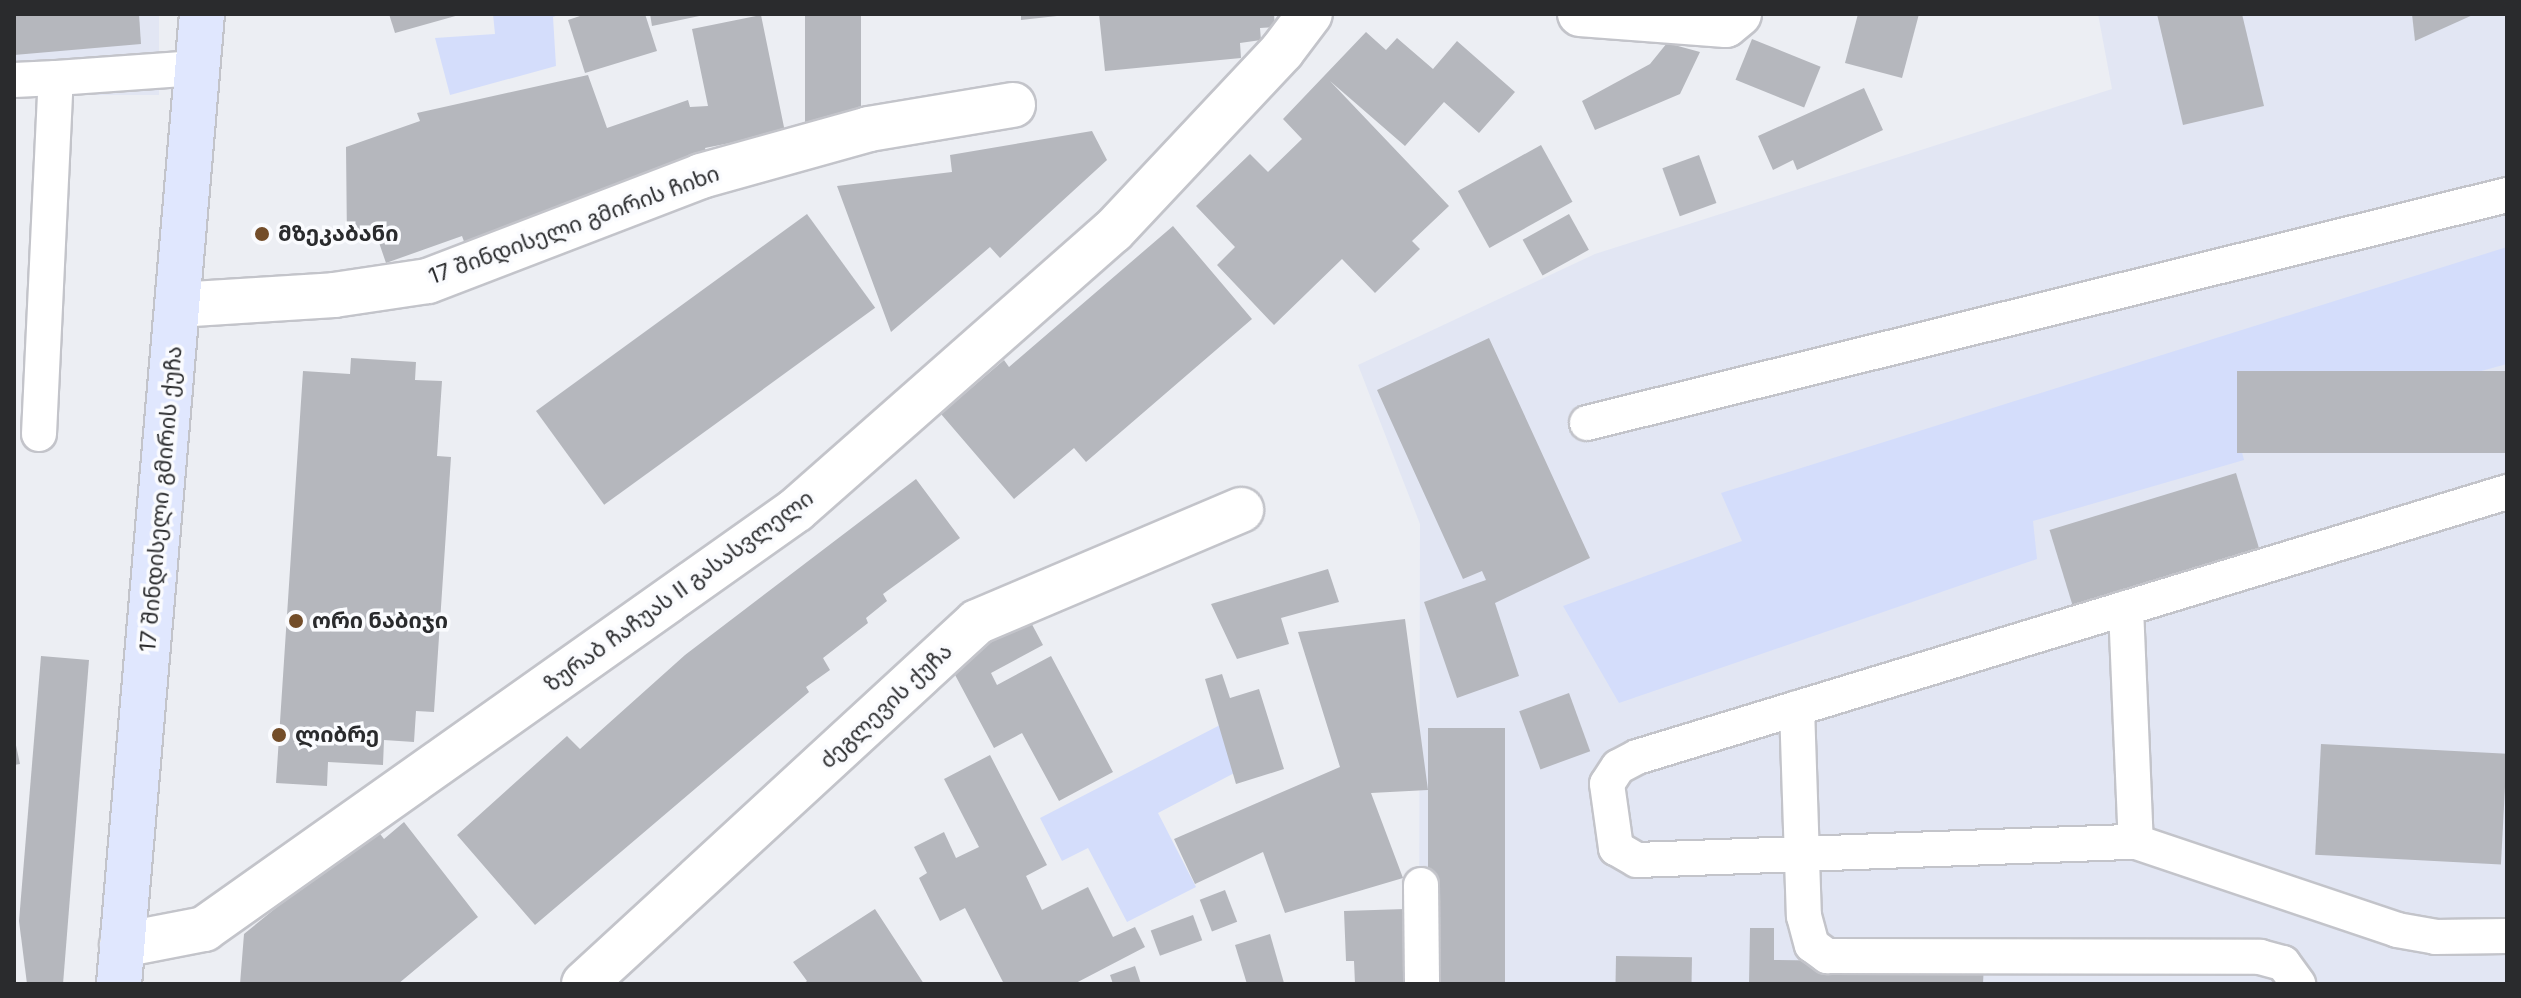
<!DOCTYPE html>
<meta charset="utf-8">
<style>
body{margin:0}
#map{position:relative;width:2521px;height:998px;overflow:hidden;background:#eceef3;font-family:Inter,"Noto Sans Georgian",sans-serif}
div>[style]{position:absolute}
.built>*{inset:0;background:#e2e6f3;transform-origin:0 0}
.green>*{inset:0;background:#d4ddfb}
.building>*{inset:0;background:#b5b7bd;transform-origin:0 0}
.roads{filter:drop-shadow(2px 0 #c3c4ca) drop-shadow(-2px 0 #c3c4ca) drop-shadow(0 2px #c3c4ca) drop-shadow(0 -2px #c3c4ca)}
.lane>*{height:34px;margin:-17px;padding:0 17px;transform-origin:17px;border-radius:17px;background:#fff}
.street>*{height:44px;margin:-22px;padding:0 22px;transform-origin:22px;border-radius:22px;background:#fff}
.secondary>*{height:44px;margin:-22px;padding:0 22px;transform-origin:22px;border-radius:22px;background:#e0e7fe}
.dots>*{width:22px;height:22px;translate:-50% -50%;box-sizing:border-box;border:4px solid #fafbfe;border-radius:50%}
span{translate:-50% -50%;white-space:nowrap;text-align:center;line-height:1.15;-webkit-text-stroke:7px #fafbfe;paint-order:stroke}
.street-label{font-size:22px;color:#2a2b2d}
.poi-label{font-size:22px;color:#2a2b2d;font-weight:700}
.left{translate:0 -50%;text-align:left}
.frame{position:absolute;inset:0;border:16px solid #2a2b2d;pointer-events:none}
</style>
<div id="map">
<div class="built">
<div style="left:14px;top:14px;width:145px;height:81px"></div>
<div style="clip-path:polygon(2098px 14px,2507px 14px,2507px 984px,1419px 984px,1420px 524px,1358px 365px,1595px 254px,2112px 89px)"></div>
</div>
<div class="green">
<div style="clip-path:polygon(493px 14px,561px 14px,553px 17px,556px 66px,450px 95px,435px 38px,495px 34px)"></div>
<div style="clip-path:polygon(2507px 247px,2507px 364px,2238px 437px,2244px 460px,2033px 521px,2037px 559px,1619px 703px,1563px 606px,1742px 541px,1721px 493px)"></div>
<div style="clip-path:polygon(1220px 725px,1242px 769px,1158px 813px,1196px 887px,1127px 922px,1088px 848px,1062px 861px,1040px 818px)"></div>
</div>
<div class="building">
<div style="clip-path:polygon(14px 14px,139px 14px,141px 44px,14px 55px)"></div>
<div style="clip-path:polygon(389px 14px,458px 14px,459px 15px,395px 33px)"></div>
<div style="clip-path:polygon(586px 14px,645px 14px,657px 51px,585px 73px,568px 20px)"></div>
<div style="clip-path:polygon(650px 14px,704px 14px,704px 15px,652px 26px)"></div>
<div style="left:805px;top:14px;width:56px;height:120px"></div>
<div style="clip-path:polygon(1021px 14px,1057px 14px,1057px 16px,1021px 20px)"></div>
<div style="clip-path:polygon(1099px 14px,1274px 14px,1275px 27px,1260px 28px,1261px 40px,1240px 43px,1241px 58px,1105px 71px)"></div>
<div style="clip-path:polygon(1858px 14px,1919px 14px,1902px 78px,1845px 63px)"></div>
<div style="clip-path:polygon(2157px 14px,2242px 14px,2264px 106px,2183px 125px)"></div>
<div style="clip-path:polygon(2412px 14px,2475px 14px,2415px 41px)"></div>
<div style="clip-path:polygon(761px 15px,785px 132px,705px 148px,708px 159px,678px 163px,566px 203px,466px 247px,462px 236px,386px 263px,375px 231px,347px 242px,346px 147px,420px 121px,417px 113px,588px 75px,607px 128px,688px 100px,690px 107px,708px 106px,692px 29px)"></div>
<div style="clip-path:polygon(1366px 32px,1386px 50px,1397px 38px,1433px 69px,1457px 41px,1515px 92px,1479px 133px,1444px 102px,1405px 146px,1330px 81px,1449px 206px,1412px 241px,1420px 249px,1375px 293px,1342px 259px,1274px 325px,1217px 265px,1235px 247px,1196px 206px,1250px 154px,1268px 172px,1302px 139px,1283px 119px)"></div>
<div style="left:1752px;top:39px;width:74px;height:44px;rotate:22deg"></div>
<div style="clip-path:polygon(1667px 43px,1700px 52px,1680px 94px,1595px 130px,1582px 101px,1650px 64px)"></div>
<div style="clip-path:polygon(1864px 88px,1883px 130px,1797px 170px,1793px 160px,1773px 170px,1758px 136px)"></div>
<div style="clip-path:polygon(1092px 131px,1107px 160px,1000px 258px,990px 247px,891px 332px,837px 186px,952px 172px,950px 155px)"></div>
<div style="left:1541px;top:145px;width:65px;height:95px;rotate:61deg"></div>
<div style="left:1699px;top:155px;width:51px;height:39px;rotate:70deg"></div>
<div style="left:807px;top:214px;width:116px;height:335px;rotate:54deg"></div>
<div style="left:1569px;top:214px;width:41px;height:53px;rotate:61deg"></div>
<div style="clip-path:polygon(1173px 226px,1252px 319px,1086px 462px,1074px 448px,1014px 499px,941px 414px,1004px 360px,1009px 367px)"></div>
<div style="clip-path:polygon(1489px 338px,1590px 558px,1495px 603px,1519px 676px,1457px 698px,1424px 602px,1486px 580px,1482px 571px,1463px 579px,1377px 390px)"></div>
<div style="clip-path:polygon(351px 358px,416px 362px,415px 380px,442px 381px,437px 456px,451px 457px,434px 712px,416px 711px,414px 742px,384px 740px,383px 765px,328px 762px,327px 786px,276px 783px,303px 371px,350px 374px)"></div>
<div style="left:2507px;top:371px;width:82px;height:270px;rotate:90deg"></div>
<div style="left:2236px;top:473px;width:84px;height:195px;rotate:73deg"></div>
<div style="clip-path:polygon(916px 479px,960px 538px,883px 594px,887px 601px,866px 618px,868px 623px,823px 658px,830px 670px,806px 687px,809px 692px,535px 925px,457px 835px,567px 736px,580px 749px,685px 655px)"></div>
<div style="clip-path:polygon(1328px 569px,1339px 602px,1281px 618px,1289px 644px,1237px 659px,1211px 604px)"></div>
<div style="clip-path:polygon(1027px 615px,1043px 645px,991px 673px,997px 685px,1051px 656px,1113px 772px,1059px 801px,1022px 733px,994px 748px,946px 658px)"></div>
<div style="clip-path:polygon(1405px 619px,1428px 790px,1371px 793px,1403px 878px,1285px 913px,1263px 852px,1195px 884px,1174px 839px,1340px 767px,1298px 632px)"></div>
<div style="clip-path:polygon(41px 656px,89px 660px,63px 984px,27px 984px,19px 921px)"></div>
<div style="clip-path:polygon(1222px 674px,1230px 698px,1259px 689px,1284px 769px,1236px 784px,1205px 679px)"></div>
<div style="left:1569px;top:693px;width:62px;height:53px;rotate:70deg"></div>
<div style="left:1428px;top:728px;width:77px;height:256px"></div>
<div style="clip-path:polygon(14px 736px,20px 764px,14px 765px)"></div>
<div style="left:2321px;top:744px;width:186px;height:111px;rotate:3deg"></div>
<div style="clip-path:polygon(990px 755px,1047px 865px,1026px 876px,1042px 910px,1088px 887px,1113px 937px,1135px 927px,1145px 947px,1074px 984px,1004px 984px,965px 908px,940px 921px,919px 878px,927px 873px,914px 847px,944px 832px,956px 858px,979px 847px,944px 779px)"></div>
<div style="clip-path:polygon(404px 822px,478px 917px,398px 984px,240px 984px,244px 934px,375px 827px,384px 839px)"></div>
<div style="left:1225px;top:890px;width:34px;height:27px;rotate:69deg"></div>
<div style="clip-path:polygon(875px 909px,924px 984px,803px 984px,807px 981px,793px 962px)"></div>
<div style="clip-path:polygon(1405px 909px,1409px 984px,1355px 984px,1354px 961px,1346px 961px,1344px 911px)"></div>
<div style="left:1193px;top:915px;width:27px;height:45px;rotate:70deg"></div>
<div style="clip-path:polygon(1750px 928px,1774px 928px,1774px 960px,1984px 963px,1983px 984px,1749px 984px)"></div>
<div style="clip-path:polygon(1270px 934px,1284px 983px,1247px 984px,1235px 945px)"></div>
<div style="left:1616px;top:956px;width:76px;height:28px;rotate:1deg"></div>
<div style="clip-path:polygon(1135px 966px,1141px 984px,1113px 984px,1110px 975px)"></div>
</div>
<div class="roads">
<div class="lane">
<div style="left:14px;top:80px;width:42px;rotate:-2.7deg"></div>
<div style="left:1587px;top:423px;width:948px;rotate:-13.92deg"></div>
<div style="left:39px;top:434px;width:356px;rotate:-87.3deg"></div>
<div style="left:56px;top:78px;width:141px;rotate:-4.1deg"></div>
<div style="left:2507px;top:492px;width:909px;rotate:163.06deg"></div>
<div style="left:1637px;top:757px;width:21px;rotate:152deg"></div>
<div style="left:1618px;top:767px;width:20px;rotate:123deg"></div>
<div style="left:1607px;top:784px;width:65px;rotate:82deg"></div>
<div style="left:1616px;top:848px;width:24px;rotate:30deg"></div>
<div style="left:1637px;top:860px;width:499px;rotate:-2.1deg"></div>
<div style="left:2136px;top:842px;width:275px;rotate:18.6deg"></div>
<div style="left:2397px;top:930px;width:39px;rotate:10deg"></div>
<div style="left:2435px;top:937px;width:72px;rotate:-0.8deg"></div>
<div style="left:2126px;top:608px;width:234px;rotate:87.6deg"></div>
<div style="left:1797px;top:708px;width:208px;rotate:88.1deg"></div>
<div style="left:1804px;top:916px;width:30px;rotate:75deg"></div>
<div style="left:1812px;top:945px;width:19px;rotate:36deg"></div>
<div style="left:1827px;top:956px;width:433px;rotate:0.1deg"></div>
<div style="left:2260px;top:957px;width:24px;rotate:15deg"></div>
<div style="left:2283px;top:963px;width:26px;rotate:54deg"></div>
<div style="left:1421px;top:885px;width:99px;rotate:89.4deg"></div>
</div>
<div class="street">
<div style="left:1580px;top:14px;width:146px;rotate:4.3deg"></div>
<div style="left:1726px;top:25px;width:17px;rotate:-40deg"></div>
<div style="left:177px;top:305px;width:157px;rotate:-3.6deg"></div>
<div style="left:334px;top:295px;width:95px;rotate:-8.5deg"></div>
<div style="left:428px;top:281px;width:292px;rotate:-21deg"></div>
<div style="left:701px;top:176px;width:174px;rotate:-15.6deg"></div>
<div style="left:869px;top:129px;width:146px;rotate:-9.5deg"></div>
<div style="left:122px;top:945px;width:84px;rotate:-11deg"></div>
<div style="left:204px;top:929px;width:725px;rotate:-35.29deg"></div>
<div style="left:796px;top:510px;width:422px;rotate:-41.4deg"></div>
<div style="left:1113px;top:231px;width:247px;rotate:-46.8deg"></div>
<div style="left:1282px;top:51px;width:46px;rotate:-52.9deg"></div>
<div style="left:584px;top:984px;width:534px;rotate:-42.65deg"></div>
<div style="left:977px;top:622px;width:287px;rotate:-23deg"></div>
</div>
<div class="secondary">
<div style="left:119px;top:984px;width:974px;rotate:-85.11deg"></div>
</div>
</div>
<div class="dots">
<div style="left:262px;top:234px;background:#734d29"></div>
<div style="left:296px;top:621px;background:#734d29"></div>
<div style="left:279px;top:735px;background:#734d29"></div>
</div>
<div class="street-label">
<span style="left:574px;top:225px;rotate:-20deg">17 შინდისელი გმირის ჩიხი</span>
<span style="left:161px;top:499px;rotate:-85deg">17 შინდისელი გმირის ქუჩა</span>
<span style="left:679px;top:591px;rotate:-36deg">ზურაბ ჩაჩუას II გასასვლელი</span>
<span style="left:886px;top:706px;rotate:-43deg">ძეგლევის ქუჩა</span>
</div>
<div class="poi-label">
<span class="left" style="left:278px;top:234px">მზეკაბანი</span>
<span class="left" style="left:312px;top:621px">ორი ნაბიჯი</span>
<span class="left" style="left:295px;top:735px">ლიბრე</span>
</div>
<div class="frame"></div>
</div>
